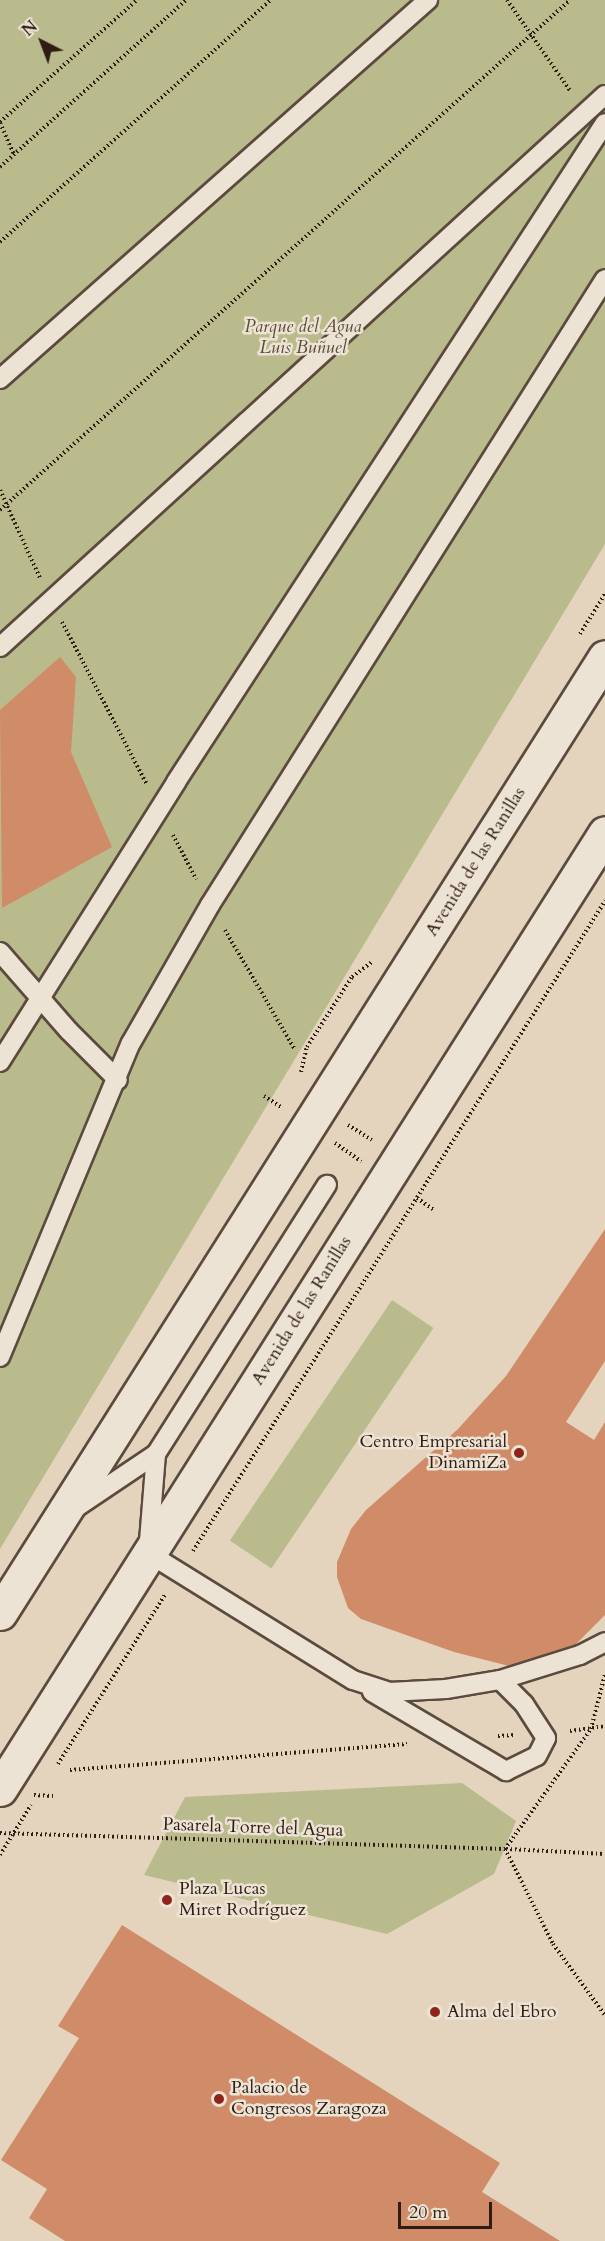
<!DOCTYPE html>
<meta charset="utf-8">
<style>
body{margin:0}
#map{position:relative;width:605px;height:2241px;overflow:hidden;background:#e4d4bd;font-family:Cardo,serif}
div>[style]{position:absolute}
.green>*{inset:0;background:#babb8d;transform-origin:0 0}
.building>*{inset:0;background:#d08b69}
.path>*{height:4px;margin-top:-2px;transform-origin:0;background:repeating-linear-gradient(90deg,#2f1c13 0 1.5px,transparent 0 4.5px)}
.roads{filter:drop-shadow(2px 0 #5c4a3e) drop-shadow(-2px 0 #5c4a3e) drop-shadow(0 2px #5c4a3e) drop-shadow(0 -2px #5c4a3e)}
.lane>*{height:18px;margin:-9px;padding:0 9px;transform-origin:9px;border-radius:9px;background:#ede3d4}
.secondary>*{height:33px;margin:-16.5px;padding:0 16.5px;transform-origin:16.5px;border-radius:16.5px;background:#ede3d4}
.path-bridge>*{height:4px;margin-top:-2px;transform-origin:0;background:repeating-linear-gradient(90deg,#2f1c13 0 1.5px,transparent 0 4.5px)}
.dots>*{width:16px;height:16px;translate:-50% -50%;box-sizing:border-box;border:3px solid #ede3d4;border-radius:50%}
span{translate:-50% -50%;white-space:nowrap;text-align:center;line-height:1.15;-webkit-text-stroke:5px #ede3d4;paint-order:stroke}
.park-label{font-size:18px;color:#594c38;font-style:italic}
.street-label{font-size:18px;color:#2f1c13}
.poi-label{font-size:18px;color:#2f1c13}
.right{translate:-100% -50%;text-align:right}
.left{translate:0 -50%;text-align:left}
.north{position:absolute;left:12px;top:12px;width:60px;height:60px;-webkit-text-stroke:4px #ede3d4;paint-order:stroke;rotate:318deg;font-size:16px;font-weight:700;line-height:24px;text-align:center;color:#2f1c13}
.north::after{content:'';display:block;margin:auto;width:21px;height:27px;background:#2f1c13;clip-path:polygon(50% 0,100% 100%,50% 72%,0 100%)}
.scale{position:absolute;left:398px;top:2202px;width:94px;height:27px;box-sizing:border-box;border:3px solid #2f1c13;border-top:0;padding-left:8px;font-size:18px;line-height:21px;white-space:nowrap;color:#2f1c13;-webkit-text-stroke:4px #ede3d4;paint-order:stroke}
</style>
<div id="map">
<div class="green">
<div style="clip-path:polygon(0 0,605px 0,605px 544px,0 1549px)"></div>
<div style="left:392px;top:1300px;width:50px;height:290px;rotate:34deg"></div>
<div style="clip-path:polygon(462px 1783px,516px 1821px,494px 1874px,387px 1934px,144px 1875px,185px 1797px)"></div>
</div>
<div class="building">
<div style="clip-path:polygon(60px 657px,76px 677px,71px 752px,112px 847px,2px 908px,0 710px)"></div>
<div style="clip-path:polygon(605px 1229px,605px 1361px,566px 1422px,594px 1440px,605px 1422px,605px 1615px,571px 1649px,513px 1667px,454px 1652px,361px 1619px,348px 1608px,337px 1577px,337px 1562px,351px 1529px,366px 1510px,458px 1429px,506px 1376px)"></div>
<div style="clip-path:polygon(122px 1925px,500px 2163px,482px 2192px,560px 2241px,65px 2241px,29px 2218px,47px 2189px,1px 2160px,79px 2038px,58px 2026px)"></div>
</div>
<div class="path">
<div style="left:507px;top:0;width:112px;rotate:55.2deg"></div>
<div style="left:0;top:122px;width:183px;rotate:-41.7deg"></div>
<div style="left:0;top:123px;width:34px;rotate:66deg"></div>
<div style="left:0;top:167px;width:250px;rotate:-41.9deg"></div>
<div style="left:0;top:242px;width:363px;rotate:-41.8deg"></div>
<div style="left:0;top:490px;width:97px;rotate:65.6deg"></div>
<div style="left:0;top:510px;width:765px;rotate:-41.82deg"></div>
<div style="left:62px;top:622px;width:182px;rotate:62.4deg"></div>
<div style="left:580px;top:634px;width:47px;rotate:-58deg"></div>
<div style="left:173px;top:835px;width:50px;rotate:62.4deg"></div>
<div style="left:225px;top:930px;width:137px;rotate:59.7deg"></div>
<div style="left:301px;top:1072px;width:26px;rotate:-77deg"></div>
<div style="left:307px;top:1047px;width:83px;rotate:-57.3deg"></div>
<div style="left:352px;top:977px;width:25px;rotate:-37deg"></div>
<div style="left:264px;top:1096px;width:20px;rotate:33deg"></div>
<div style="left:348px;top:1125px;width:28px;rotate:32deg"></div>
<div style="left:335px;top:1143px;width:32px;rotate:35deg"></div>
<div style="left:417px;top:1198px;width:21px;rotate:35deg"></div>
<div style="left:193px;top:1551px;width:770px;rotate:-57.63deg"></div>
<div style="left:570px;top:1731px;width:35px;rotate:-8deg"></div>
<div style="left:498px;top:1736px;width:17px;rotate:-3deg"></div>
<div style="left:58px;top:1764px;width:202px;rotate:-57.7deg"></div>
<div style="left:70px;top:1770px;width:338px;rotate:-4.4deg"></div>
<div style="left:34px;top:1795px;width:19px;rotate:3deg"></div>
<div style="left:505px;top:1849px;width:148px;rotate:-54.4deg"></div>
<div style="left:591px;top:1729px;width:57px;rotate:-75.7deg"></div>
<div style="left:505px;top:1849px;width:106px;rotate:63.2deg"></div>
<div style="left:553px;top:1944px;width:88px;rotate:53.8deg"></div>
<div style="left:506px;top:1849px;width:99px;rotate:2.9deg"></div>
<div style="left:0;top:1855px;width:59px;rotate:-58.2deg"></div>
</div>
<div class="roads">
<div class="lane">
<div style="left:0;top:379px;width:572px;rotate:-41.53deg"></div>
<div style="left:0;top:647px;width:819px;rotate:-42.38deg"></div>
<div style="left:0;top:952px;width:105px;rotate:48.9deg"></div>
<div style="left:69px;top:1031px;width:69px;rotate:45deg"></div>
<div style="left:0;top:1062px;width:331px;rotate:-57.8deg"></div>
<div style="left:176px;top:782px;width:786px;rotate:-56.94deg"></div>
<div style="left:0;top:1357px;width:340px;rotate:-67.4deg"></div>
<div style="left:131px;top:1043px;width:159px;rotate:-60.2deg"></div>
<div style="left:210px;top:905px;width:740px;rotate:-57.75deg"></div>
<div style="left:156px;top:1454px;width:99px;rotate:94.6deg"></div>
<div style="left:148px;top:1553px;width:241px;rotate:31.8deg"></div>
<div style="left:353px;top:1680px;width:38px;rotate:18deg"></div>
<div style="left:389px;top:1692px;width:57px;rotate:-3deg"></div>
<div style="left:446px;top:1689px;width:55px;rotate:-9.5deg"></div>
<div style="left:500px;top:1680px;width:84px;rotate:-17.4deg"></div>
<div style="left:580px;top:1655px;width:28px;rotate:-27deg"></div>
<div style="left:74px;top:1509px;width:99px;rotate:-33.9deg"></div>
<div style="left:156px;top:1454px;width:319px;rotate:-57.6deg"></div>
<div style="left:372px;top:1692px;width:156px;rotate:30.5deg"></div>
<div style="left:506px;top:1771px;width:34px;rotate:-26deg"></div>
<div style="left:537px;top:1756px;width:20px;rotate:-63deg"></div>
<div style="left:546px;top:1738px;width:40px;rotate:-122.9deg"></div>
<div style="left:524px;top:1704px;width:34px;rotate:-135deg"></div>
</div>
<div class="secondary">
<div style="left:0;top:1613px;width:1131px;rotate:-57.67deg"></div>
<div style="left:0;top:1789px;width:1131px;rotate:-57.67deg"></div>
</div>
</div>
<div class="path-bridge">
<div style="left:0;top:1833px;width:505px;rotate:1.81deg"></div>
</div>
<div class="dots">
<div style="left:519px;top:1453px;background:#8f2418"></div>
<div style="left:167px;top:1900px;background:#8f2418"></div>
<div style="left:435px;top:2012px;background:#8f2418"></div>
<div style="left:219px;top:2099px;background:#8f2418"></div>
</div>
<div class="park-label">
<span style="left:303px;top:338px">Parque del Agua<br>Luis Buñuel</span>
</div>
<div class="street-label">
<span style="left:476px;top:862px;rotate:-58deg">Avenida de las Ranillas</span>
<span style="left:302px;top:1311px;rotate:-58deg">Avenida de las Ranillas</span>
<span style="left:253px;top:1828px;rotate:2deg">Pasarela Torre del Agua</span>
</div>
<div class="poi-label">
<span class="right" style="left:507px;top:1453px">Centro Empresarial<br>DinamiZa</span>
<span class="left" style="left:179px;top:1900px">Plaza Lucas<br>Miret Rodríguez</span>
<span class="left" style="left:447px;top:2012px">Alma del Ebro</span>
<span class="left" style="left:231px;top:2099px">Palacio de<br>Congresos Zaragoza</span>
</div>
<div class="north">N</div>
<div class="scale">20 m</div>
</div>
